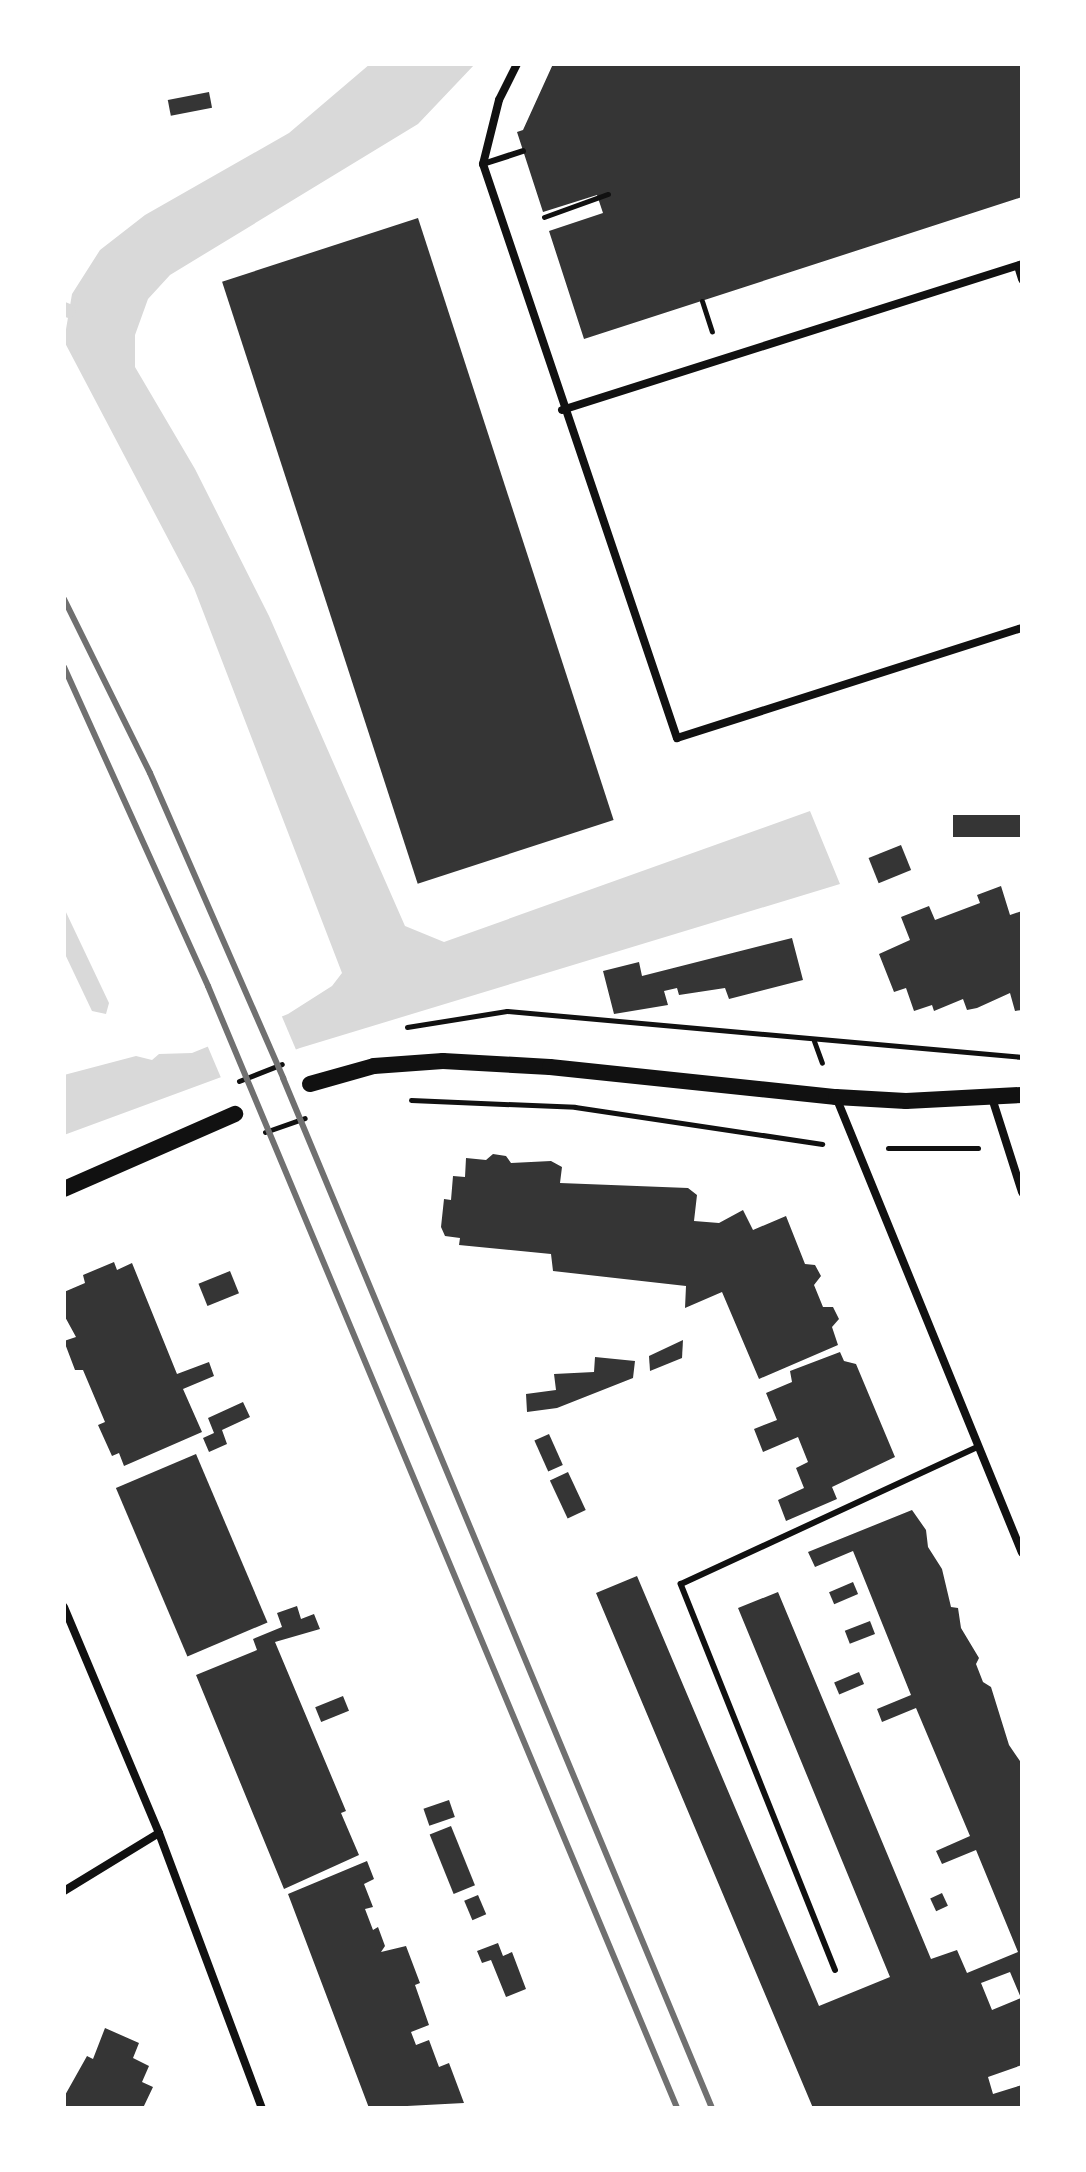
<!DOCTYPE html>
<style>
body{margin:0}
#map{position:relative;width:1086px;height:2172px;overflow:hidden;background:#fff;font-family:Karla,sans-serif}
div>[style]{position:absolute}
.water>*{inset:0;background:#d9d9d9}
.pier>*{inset:0;background:#fff;transform-origin:0 0}
.stream>*{height:14px;margin:-7px;padding:0 7px;transform-origin:7px;border-radius:7px;background:#d9d9d9}
.building>*{inset:0;background:#353535;transform-origin:0 0}
.path>*{height:5px;margin:-2.5px;padding:0 2.5px;transform-origin:2.5px;border-radius:2.5px;background:#111}
.service>*{height:6px;margin:-3px;padding:0 3px;transform-origin:3px;border-radius:3px;background:#111}
.minor>*{height:8px;margin:-4px;padding:0 4px;transform-origin:4px;border-radius:4px;background:#111}
.secondary>*{height:16px;margin:-8px;padding:0 8px;transform-origin:8px;border-radius:8px;background:#111}
.rail>*{height:6px;margin:-3px;padding:0 3px;transform-origin:3px;border-radius:3px;background:#707070}
span{translate:-50% -50%;white-space:nowrap;text-align:center;line-height:1.15;-webkit-text-stroke:8px #fff;paint-order:stroke}
.frame{position:absolute;inset:0;border:66px solid #fff;pointer-events:none}
</style>
<div id="map">
<div class="water">
<div style="clip-path:polygon(370px 64px,475px 64px,418px 124px,170px 275px,148px 299px,135px 335px,135px 367px,195px 469px,269px 616px,405px 926px,444px 942px,810px 811px,840px 884px,300px 1048px,64px 1135px,64px 1075px,136px 1056px,152px 1060px,159px 1054px,192px 1053px,288px 1014px,332px 986px,342px 973px,194px 588px,64px 341px,72px 294px,100px 250px,145px 215px,289px 133px)"></div>
<div style="clip-path:polygon(64px 908px,109px 1003px,106px 1014px,92px 1011px,64px 952px)"></div>
</div>
<div class="pier">
<div style="left:280px;top:1012px;width:44px;height:80px;rotate:67deg"></div>
</div>
<div class="stream">
<div style="left:64px;top:309px;width:5px;rotate:22deg"></div>
</div>
<div class="building">
<div style="clip-path:polygon(553px 64px,1022px 64px,1022px 197px,584px 339px,549px 231px,603px 213px,597px 195px,543px 212px,517px 132px,523px 130px)"></div>
<div style="left:209px;top:92px;width:16px;height:42px;rotate:79deg"></div>
<div style="left:418px;top:218px;width:633px;height:206px;rotate:72deg"></div>
<div style="left:1022px;top:815px;width:22px;height:69px;rotate:90deg"></div>
<div style="left:901px;top:845px;width:27px;height:35px;rotate:68deg"></div>
<div style="clip-path:polygon(1001px 886px,1010px 915px,1022px 911px,1022px 1010px,1015px 1011px,1010px 993px,977px 1008px,967px 1010px,963px 999px,934px 1011px,932px 1005px,914px 1011px,906px 988px,894px 992px,879px 954px,910px 940px,901px 917px,929px 906px,935px 920px,980px 903px,977px 895px)"></div>
<div style="clip-path:polygon(792px 938px,803px 980px,729px 999px,725px 988px,679px 995px,677px 988px,664px 991px,668px 1005px,614px 1014px,603px 971px,639px 962px,642px 976px)"></div>
<div style="clip-path:polygon(493px 1154px,506px 1156px,511px 1163px,551px 1161px,562px 1167px,560px 1183px,688px 1188px,697px 1195px,694px 1221px,719px 1223px,743px 1210px,753px 1230px,786px 1216px,805px 1264px,815px 1265px,821px 1276px,814px 1285px,823px 1307px,833px 1307px,839px 1319px,832px 1327px,838px 1345px,759px 1379px,722px 1292px,685px 1308px,686px 1286px,553px 1271px,551px 1254px,459px 1245px,460px 1238px,445px 1236px,441px 1227px,444px 1199px,451px 1200px,453px 1176px,465px 1177px,466px 1158px,486px 1160px)"></div>
<div style="clip-path:polygon(114px 1262px,117px 1270px,132px 1263px,177px 1374px,209px 1362px,214px 1376px,183px 1389px,202px 1432px,124px 1466px,119px 1453px,112px 1456px,98px 1425px,105px 1422px,83px 1370px,75px 1370px,64px 1341px,76px 1337px,64px 1315px,64px 1292px,85px 1283px,83px 1275px)"></div>
<div style="left:230px;top:1271px;width:24px;height:34px;rotate:68deg"></div>
<div style="clip-path:polygon(683px 1340px,682px 1358px,650px 1371px,649px 1356px)"></div>
<div style="clip-path:polygon(840px 1352px,844px 1361px,856px 1364px,895px 1457px,832px 1487px,837px 1499px,786px 1521px,778px 1500px,804px 1488px,796px 1468px,808px 1462px,798px 1437px,763px 1452px,754px 1429px,777px 1420px,766px 1393px,792px 1382px,790px 1371px)"></div>
<div style="clip-path:polygon(595px 1357px,635px 1361px,633px 1378px,557px 1408px,527px 1412px,526px 1394px,556px 1390px,554px 1374px,594px 1372px)"></div>
<div style="clip-path:polygon(243px 1402px,250px 1417px,222px 1430px,227px 1444px,209px 1452px,203px 1438px,214px 1433px,208px 1418px)"></div>
<div style="left:549px;top:1434px;width:34px;height:16px;rotate:66deg"></div>
<div style="left:196px;top:1454px;width:183px;height:87px;rotate:67deg"></div>
<div style="left:568px;top:1472px;width:42px;height:20px;rotate:65deg"></div>
<div style="clip-path:polygon(evenodd,912px 1510px,926px 1530px,928px 1547px,942px 1569px,951px 1607px,958px 1608px,961px 1628px,979px 1658px,976px 1664px,983px 1682px,991px 1687px,1009px 1745px,1022px 1764px,1022px 2065px,988px 2077px,993px 2094px,1022px 2085px,1022px 2108px,813px 2108px,596px 1593px,637px 1576px,819px 2006px,890px 1977px,738px 1608px,778px 1592px,931px 1959px,957px 1950px,967px 1973px,1018px 1952px,976px 1850px,942px 1864px,936px 1851px,970px 1836px,916px 1708px,882px 1722px,877px 1709px,911px 1695px,853px 1551px,815px 1567px,808px 1552px,912px 1510px,1010px 1972px,1021px 1998px,992px 2010px,981px 1983px,1010px 1972px)"></div>
<div style="left:853px;top:1582px;width:13px;height:26px;rotate:67deg"></div>
<div style="clip-path:polygon(297px 1606px,301px 1619px,314px 1614px,320px 1629px,275px 1642px,346px 1811px,341px 1813px,359px 1855px,284px 1889px,196px 1675px,257px 1650px,253px 1639px,282px 1627px,277px 1613px)"></div>
<div style="left:870px;top:1621px;width:14px;height:27px;rotate:69deg"></div>
<div style="left:859px;top:1672px;width:13px;height:27px;rotate:67deg"></div>
<div style="left:343px;top:1696px;width:16px;height:30px;rotate:68deg"></div>
<div style="left:449px;top:1800px;width:18px;height:27px;rotate:71deg"></div>
<div style="left:451px;top:1826px;width:64px;height:23px;rotate:68deg"></div>
<div style="clip-path:polygon(367px 1861px,374px 1879px,364px 1884px,373px 1907px,365px 1909px,373px 1930px,378px 1927px,385px 1946px,381px 1952px,406px 1946px,420px 1983px,415px 1985px,429px 2025px,411px 2032px,416px 2045px,429px 2040px,439px 2067px,449px 2063px,464px 2103px,369px 2108px,288px 1894px)"></div>
<div style="left:942px;top:1893px;width:14px;height:13px;rotate:65deg"></div>
<div style="left:478px;top:1895px;width:21px;height:15px;rotate:67deg"></div>
<div style="clip-path:polygon(498px 1943px,503px 1956px,512px 1952px,526px 1989px,506px 1997px,491px 1960px,482px 1963px,477px 1951px)"></div>
<div style="clip-path:polygon(105px 2028px,139px 2043px,133px 2058px,149px 2066px,142px 2082px,153px 2087px,143px 2108px,64px 2108px,64px 2097px,87px 2056px,93px 2059px)"></div>
</div>
<div class="path">
<div style="left:544px;top:217px;width:68px;rotate:-19.8deg"></div>
<div style="left:702px;top:301px;width:32px;rotate:72deg"></div>
<div style="left:407px;top:1027px;width:101px;rotate:-9.1deg"></div>
<div style="left:507px;top:1011px;width:517px;rotate:5.1deg"></div>
<div style="left:814px;top:1041px;width:23px;rotate:70deg"></div>
<div style="left:239px;top:1081px;width:46px;rotate:-21.6deg"></div>
<div style="left:411px;top:1100px;width:164px;rotate:2.4deg"></div>
<div style="left:575px;top:1107px;width:250px;rotate:8.5deg"></div>
<div style="left:265px;top:1132px;width:42px;rotate:-19.3deg"></div>
<div style="left:888px;top:1148px;width:90px"></div>
</div>
<div class="service">
<div style="left:483px;top:164px;width:42px;rotate:-18deg"></div>
<div style="left:835px;top:1970px;width:416px;rotate:-111.8deg"></div>
<div style="left:681px;top:1584px;width:327px;rotate:-24.8deg"></div>
</div>
<div class="minor">
<div style="left:517px;top:64px;width:40px;rotate:116.6deg"></div>
<div style="left:499px;top:100px;width:66px;rotate:104deg"></div>
<div style="left:483px;top:164px;width:606px;rotate:71.33deg"></div>
<div style="left:677px;top:738px;width:362px;rotate:-17.7deg"></div>
<div style="left:1018px;top:266px;width:14px;rotate:73deg"></div>
<div style="left:562px;top:410px;width:483px;rotate:-17.6deg"></div>
<div style="left:836px;top:1097px;width:492px;rotate:67.8deg"></div>
<div style="left:992px;top:1098px;width:99px;rotate:72.3deg"></div>
<div style="left:64px;top:1607px;width:245px;rotate:67.2deg"></div>
<div style="left:159px;top:1833px;width:294px;rotate:69.5deg"></div>
<div style="left:64px;top:1891px;width:111px;rotate:-31.4deg"></div>
</div>
<div class="secondary">
<div style="left:310px;top:1084px;width:66px;rotate:-15.7deg"></div>
<div style="left:374px;top:1066px;width:69px;rotate:-4.1deg"></div>
<div style="left:443px;top:1061px;width:107px;rotate:3.2deg"></div>
<div style="left:550px;top:1067px;width:288px;rotate:6deg"></div>
<div style="left:836px;top:1097px;width:70px;rotate:3.3deg"></div>
<div style="left:906px;top:1101px;width:116px;rotate:-3deg"></div>
<div style="left:64px;top:1189px;width:187px;rotate:-23.7deg"></div>
</div>
<div class="rail">
<div style="left:64px;top:599px;width:194px;rotate:63.7deg"></div>
<div style="left:150px;top:773px;width:333px;rotate:66.4deg"></div>
<div style="left:283px;top:1078px;width:1116px;rotate:67.39deg"></div>
<div style="left:64px;top:667px;width:350px;rotate:65.7deg"></div>
<div style="left:208px;top:986px;width:1216px;rotate:67.31deg"></div>
</div>
<div class="frame"></div>
</div>
